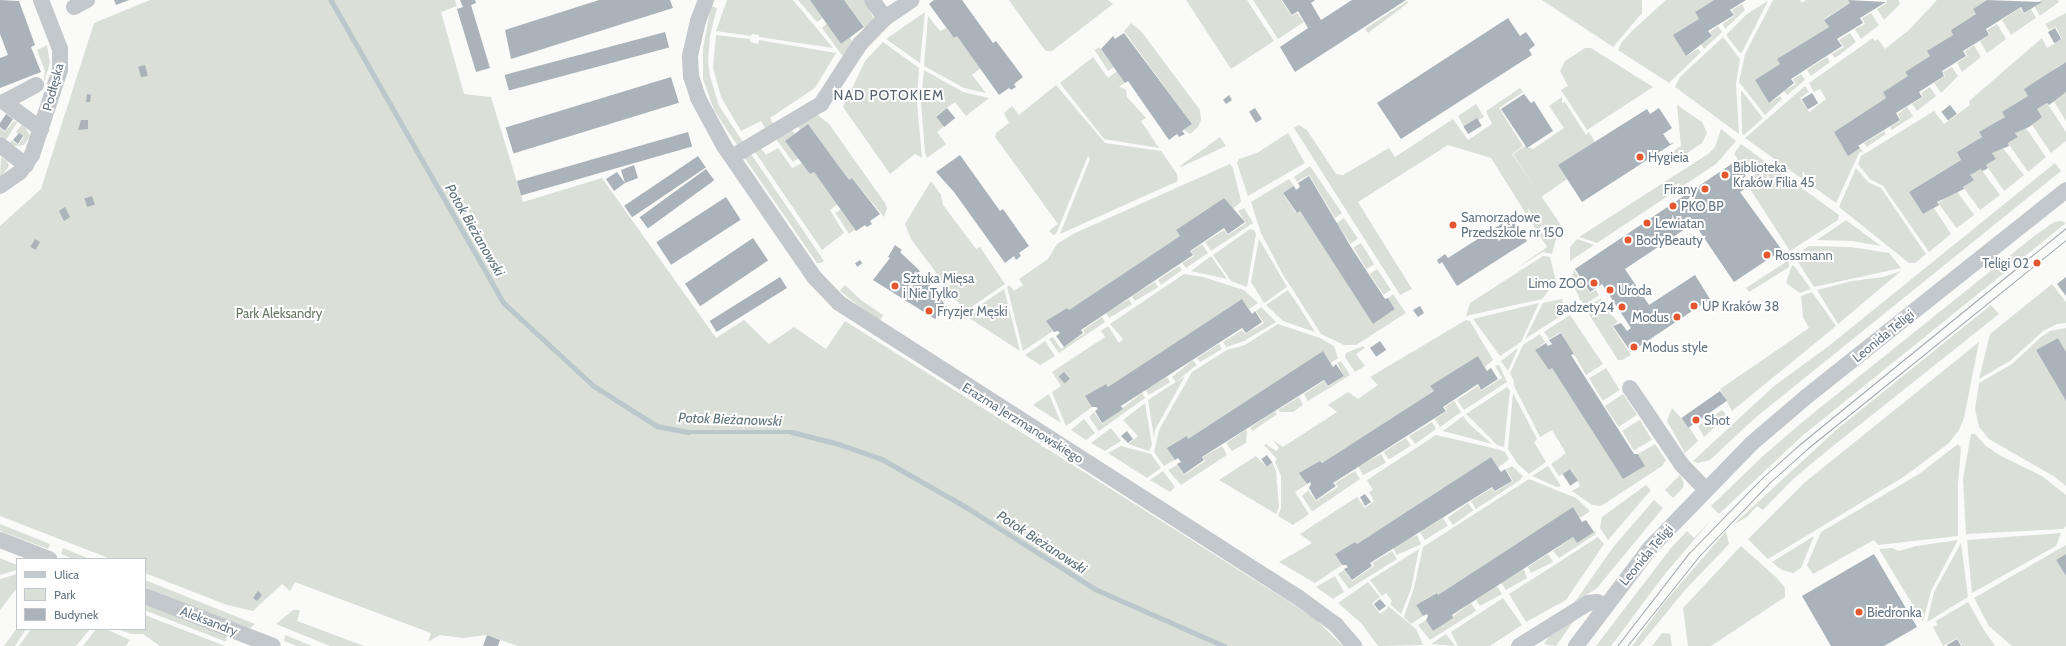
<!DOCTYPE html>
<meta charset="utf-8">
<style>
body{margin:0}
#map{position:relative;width:2066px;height:646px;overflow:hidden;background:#fafaf8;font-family:Cabin,sans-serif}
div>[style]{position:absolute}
.green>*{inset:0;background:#dadfd7;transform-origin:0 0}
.stream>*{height:4.5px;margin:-2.25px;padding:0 2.25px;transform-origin:2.25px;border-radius:2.25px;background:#bbc7cb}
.building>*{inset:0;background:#aab3b9;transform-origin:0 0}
.minor>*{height:16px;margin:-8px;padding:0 8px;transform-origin:8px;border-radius:8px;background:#c3c8cc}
.tram>*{height:1px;margin:-0.5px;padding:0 0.5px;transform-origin:0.5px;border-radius:0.5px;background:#a2aab0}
.dots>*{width:11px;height:11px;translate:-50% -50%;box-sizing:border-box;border:2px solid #fff;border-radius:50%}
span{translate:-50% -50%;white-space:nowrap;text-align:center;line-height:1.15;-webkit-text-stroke:4px #fff;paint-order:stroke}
.street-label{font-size:13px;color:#657683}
.poi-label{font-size:13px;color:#657683}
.left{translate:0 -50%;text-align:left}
.right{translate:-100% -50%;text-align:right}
.park-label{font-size:13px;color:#687a64}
.neighbourhood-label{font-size:14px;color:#57646e;letter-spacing:1px}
.water-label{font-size:14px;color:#60757c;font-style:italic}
.legend{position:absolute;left:16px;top:558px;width:130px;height:72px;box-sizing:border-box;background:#fff;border:1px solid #c1c8cd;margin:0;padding:5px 7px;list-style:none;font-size:12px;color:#657683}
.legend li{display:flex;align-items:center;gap:8px;height:20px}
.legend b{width:20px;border:1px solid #c1c8cd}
</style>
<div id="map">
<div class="green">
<div style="clip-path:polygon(150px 0,455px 0,457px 6px,441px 12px,464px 94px,491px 97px,523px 202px,602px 178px,716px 338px,744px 320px,769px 344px,794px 327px,826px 349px,845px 321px,1288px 601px,1316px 620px,1343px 646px,518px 646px,487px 635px,462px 638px,440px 635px,428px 642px,431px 633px,295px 582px,290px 591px,282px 584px,253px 611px,227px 605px,145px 573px,145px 559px,111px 559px,0 516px,0 226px,41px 189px,94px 23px)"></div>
<div style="clip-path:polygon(727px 0,793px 0,833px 48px,759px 37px,759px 35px,752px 34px,751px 36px,716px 31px)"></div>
<div style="clip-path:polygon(798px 0,810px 0,823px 18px,817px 22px)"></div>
<div style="clip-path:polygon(844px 0,864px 0,874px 19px,867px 30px)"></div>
<div style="clip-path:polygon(1009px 0,1108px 0,1113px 4px,1052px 51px,1046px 51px,1041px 45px)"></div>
<div style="clip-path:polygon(1186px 0,1247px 0,1274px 41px,1231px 69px)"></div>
<div style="clip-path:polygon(1253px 0,1281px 0,1292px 16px,1297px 13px,1304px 22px,1278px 39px)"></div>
<div style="clip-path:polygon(1542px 0,1642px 0,1642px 13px,1613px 47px)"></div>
<div style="clip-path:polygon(1666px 0,1714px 0,1695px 12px,1699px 19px,1686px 56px,1698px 49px,1701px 52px,1669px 83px,1618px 50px,1622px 42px,1634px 29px)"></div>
<div style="clip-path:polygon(1773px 0,1800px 0,1802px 3px,1806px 0,1848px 0,1850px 3px,1824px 19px,1829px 27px,1778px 59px,1780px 64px,1755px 80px,1769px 103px,1780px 96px,1782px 99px,1765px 115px,1739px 82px,1745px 54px)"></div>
<div style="clip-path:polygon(1886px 0,1898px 0,1900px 4px,1884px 20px,1877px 9px,1887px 3px)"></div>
<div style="clip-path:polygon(1937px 0,1987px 0,1973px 9px,1976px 14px,1951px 30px,1953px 35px,1928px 51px,1930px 56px,1905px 72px,1908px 76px,1883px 92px,1886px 98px,1834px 132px,1848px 155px,1860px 148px,1863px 151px,1859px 153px,1836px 203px,1745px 138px,1805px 86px,1809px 92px,1800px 98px,1809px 112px,1826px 99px,1820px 89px,1814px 92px,1809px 83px,1873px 38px,1875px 41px,1878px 39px,1885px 49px,1909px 30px)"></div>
<div style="clip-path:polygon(2041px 0,2058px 0,2059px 2px,2040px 16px,2034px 6px)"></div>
<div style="clip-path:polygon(1407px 1px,1408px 3px,1368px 33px,1365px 29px)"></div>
<div style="clip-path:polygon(1768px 1px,1741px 54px,1726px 35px,1747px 14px)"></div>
<div style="clip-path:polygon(1742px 4px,1745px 10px,1725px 29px,1723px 24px,1735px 15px,1732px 10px)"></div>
<div style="clip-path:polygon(711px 6px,717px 8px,710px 36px,708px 61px,710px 76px,719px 106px,743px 142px,737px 145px,714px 110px,703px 79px,703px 48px)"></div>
<div style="clip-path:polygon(2020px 8px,2024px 14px,2031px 9px,2036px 18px,2011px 35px,2002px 20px)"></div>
<div style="clip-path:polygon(925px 12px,920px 63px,886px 39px)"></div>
<div style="clip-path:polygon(1871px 13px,1879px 25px,1861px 39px,1855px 29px,1865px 24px,1862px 18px)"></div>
<div style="clip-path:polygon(2066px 13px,2066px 62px,2057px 67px,2028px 96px,2003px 112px,2005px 117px,1980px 132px,1982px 137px,1957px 152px,1961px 160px,1909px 192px,1923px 214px,1934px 208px,1951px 234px,1929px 252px,1883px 186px,1870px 179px,1858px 164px,1861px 156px,1934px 111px,1944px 124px,1970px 105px,1969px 101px,2042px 38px,2047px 48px,2062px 39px,2056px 27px,2049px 30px,2045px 24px)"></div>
<div style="clip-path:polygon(928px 16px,940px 31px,946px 28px,954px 38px,957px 36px,981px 68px,972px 75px,986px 93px,964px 88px,924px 66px)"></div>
<div style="clip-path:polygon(827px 23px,841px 44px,850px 37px,853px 43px,844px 58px,822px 28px)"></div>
<div style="clip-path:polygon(1131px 23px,1141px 31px,1200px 110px,1201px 120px,1198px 127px,1190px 134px,1184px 130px,1192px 124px,1124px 31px)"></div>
<div style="clip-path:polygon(1997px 24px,2006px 39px,1987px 53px,1980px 41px,1990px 35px,1987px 30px)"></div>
<div style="clip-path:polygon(1718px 26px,1722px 32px,1704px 49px,1701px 44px,1712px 37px,1710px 32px)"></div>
<div style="clip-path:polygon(1850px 33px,1856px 42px,1835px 58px,1832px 54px,1844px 47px,1839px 40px)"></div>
<div style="clip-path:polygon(716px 35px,750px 39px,750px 42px,758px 44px,759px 40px,836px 53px,815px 88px,770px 118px,774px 126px,766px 130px,761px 121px,741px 131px,721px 97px,713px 68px)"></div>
<div style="clip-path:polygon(1723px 37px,1740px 59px,1736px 84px,1739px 134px,1675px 87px,1680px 77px)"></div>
<div style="clip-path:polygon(883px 42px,919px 68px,917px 103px,922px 158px,915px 154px,890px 174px,843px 107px,865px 61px)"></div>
<div style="clip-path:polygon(47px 45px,50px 63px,43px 85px,45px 71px,37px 50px)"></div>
<div style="clip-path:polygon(1974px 45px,1981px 57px,1962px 72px,1957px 63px,1967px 56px,1965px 51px)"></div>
<div style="clip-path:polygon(1092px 46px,1095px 50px,1099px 47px,1114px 67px,1108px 71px)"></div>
<div style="clip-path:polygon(1585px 48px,1591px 48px,1653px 87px,1587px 130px,1561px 90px,1568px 86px,1560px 71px,1565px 61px)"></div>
<div style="clip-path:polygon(1093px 57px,1108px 78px,1117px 71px,1125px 82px,1119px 87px,1126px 89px,1127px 97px,1146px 118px,1141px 121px,1159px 148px,1104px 139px,1060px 83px)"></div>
<div style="clip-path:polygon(1827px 57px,1830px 62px,1811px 76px,1807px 70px)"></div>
<div style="clip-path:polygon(1952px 67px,1958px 76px,1941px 93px,1934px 83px,1945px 76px,1943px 72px)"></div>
<div style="clip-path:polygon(924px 70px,963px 92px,989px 98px,966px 116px,955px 102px,936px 116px,944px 126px,937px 132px,946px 144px,927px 158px,925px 153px,921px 102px)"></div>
<div style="clip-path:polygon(1801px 74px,1805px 80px,1787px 95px,1784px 91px,1796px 84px,1793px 79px)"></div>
<div style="clip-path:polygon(1056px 85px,1105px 143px,1161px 151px,1177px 174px,1178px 181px,1060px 234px,1090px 159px,1088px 156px,1056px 234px,1053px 235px,1049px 231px,1058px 224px,995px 137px,996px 133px,1009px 123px,1004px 113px,1012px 106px,1019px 115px)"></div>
<div style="clip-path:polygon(1930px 87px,1936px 96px,1917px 111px,1912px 104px,1923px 97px,1921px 93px)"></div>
<div style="clip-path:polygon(1520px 88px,1523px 92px,1499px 108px,1523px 146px,1512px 154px,1563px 228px,1556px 239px,1552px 254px,1543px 252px,1517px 268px,1547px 247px,1491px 158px,1448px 145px,1358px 202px,1412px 289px,1400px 295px,1294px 128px,1299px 125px,1307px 130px,1336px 174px,1343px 175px,1389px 148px,1395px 157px,1453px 119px,1468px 140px,1492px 124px,1486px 111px)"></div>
<div style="clip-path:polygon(1741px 90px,1763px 118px,1744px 135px,1742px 134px)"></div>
<div style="clip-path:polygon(2066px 92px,2066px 121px,2053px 100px)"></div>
<div style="clip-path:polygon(1562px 97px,1562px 103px,1565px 102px,1586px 135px,1589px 132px,1595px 142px,1559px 165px,1567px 179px,1541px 197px,1513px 154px,1525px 146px,1533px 149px,1564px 128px,1549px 106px)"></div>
<div style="clip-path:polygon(2047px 103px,2066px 132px,2066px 141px,2051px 153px,2031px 123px,2042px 117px,2037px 109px)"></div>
<div style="clip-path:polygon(1476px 104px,1484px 117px,1464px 127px,1458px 116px)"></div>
<div style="clip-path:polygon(1677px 105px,1702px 122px,1707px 133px,1702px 143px,1678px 159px,1673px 151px,1681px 146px)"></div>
<div style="clip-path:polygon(1907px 107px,1913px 116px,1892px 130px,1890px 127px,1901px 120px,1898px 114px)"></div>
<div style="clip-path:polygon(812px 115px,818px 115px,829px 124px,885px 203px,887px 208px,884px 217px,852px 178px,849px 180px,808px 124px,800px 130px,798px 127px)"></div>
<div style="clip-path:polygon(18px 121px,6px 140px,0 136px,0 128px,5px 132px,13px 122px)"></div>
<div style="clip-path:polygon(23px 123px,30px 136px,24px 145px,14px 146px,9px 143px,12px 140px,18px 145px,24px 137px,16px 132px)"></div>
<div style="clip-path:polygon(2025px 127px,2046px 157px,2028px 172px,2008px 143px,2018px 137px,2015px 133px)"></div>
<div style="clip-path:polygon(791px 129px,795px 134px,798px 158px,793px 162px,775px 138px)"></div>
<div style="clip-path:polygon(1721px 129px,1736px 141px,1716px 164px,1597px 243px,1579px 237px,1708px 154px,1715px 147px)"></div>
<div style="clip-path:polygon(1884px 131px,1886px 134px,1867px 147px,1864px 143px)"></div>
<div style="clip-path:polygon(1288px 133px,1305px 163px,1248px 196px,1237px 163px,1239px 159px,1257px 153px)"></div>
<div style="clip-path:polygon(1220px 137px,1226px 146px,1181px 167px,1180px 166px)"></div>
<div style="clip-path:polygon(1741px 144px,1839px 215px,1838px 220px,1790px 251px,1750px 189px,1756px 185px,1734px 154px)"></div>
<div style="clip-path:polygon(759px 146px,766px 155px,778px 148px,792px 168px,802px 163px,810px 174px,814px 172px,838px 204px,830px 210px,844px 233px,822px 250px,753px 149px)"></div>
<div style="clip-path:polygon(2002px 147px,2024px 175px,2004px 191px,1986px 165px,1996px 159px,1992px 153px)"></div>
<div style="clip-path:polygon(749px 151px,824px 261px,821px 263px,817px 263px,799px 237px,744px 157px)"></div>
<div style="clip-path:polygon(1px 157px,7px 161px,9px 166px,0 178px)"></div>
<div style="clip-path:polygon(2055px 163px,2061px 171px,1755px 418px,1710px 460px,1698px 463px,1693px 461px,1773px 387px,1830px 345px)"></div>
<div style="clip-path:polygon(1230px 164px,1233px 168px,1241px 201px,1239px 204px,1232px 209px,1224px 198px,1176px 230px,1180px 236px,1069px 310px,1067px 308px,1047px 321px,1053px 331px,1023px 351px,1007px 287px,1009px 285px,1014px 291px,1023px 285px,1019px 279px,1048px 259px,1057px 244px,1075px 233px)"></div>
<div style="clip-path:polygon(1310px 166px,1342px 213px,1335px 218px,1309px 175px,1297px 182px,1294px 177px)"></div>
<div style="clip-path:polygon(1856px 168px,1868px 182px,1881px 188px,1926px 254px,1915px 263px,1909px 263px,1839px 207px)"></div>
<div style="clip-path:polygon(1981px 169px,2000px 195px,1980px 210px,1963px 187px,1973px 180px,1970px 175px)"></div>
<div style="clip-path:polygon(1289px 179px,1294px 186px,1283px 194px,1296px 213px,1300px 211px,1373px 324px,1395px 309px,1388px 298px,1393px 294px,1406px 313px,1356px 345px,1344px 345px,1321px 334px,1282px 273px,1261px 233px,1251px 202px)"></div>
<div style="clip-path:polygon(931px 181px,941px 195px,943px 205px,976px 249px,980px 247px,1005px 284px,967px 310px,963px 309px,911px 239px,905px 224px)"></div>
<div style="left:1956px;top:190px;width:31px;height:22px;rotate:54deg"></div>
<div style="clip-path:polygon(1244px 208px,1253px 223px,1211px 251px,1205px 242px,1224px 230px,1228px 235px,1246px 223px,1238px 211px)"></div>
<div style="left:841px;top:209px;width:25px;height:7px;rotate:56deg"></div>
<div style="left:1344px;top:218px;width:25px;height:9px;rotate:56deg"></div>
<div style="clip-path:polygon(1846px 220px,1881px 246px,1851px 241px,1817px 240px)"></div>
<div style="clip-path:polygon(2062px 221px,2066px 223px,1802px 436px,1719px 514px,1711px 506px,1763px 456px,1806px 419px,2033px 237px,2054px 222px)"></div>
<div style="clip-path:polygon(1250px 229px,1254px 230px,1256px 234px,1247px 287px,1231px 281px,1213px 255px)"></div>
<div style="clip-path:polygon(1259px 239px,1287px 287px,1264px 303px,1251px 282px)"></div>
<div style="clip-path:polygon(1577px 239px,1594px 245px,1570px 261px,1570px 247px)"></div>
<div style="left:1361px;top:243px;width:25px;height:9px;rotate:58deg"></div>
<div style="clip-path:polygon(1202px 244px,1208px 253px,1186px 268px,1182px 263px,1194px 256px,1191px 251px)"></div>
<div style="clip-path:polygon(1809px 246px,1851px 247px,1889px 253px,1901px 268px,1814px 287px,1794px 256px)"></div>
<div style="clip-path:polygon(1211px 256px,1227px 279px,1191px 271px)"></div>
<div style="clip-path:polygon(1543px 256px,1550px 257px,1556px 281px,1542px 299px,1466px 316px,1470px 303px)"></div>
<div style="clip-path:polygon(1789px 260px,1789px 267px,1749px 292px,1746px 288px)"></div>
<div style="clip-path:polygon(1792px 265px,1795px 267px,1811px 289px,1800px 293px,1786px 283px)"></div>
<div style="clip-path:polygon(1179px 266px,1182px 270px,1161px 285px,1158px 280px)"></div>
<div style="left:1377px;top:269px;width:25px;height:9px;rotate:56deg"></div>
<div style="clip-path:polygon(1574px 270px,1590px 293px,1596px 290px,1599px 295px,1583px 306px,1571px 280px)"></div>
<div style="clip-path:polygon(1901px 271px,1838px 324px,1817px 290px,1852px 281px,1883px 277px)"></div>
<div style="clip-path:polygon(1184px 274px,1203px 277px,1244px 290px,1258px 303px,1249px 309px,1242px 299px,1108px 387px,1106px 384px,1086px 396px,1092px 407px,1066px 426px,1052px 392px,1061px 386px,1052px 372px,1105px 337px,1101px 331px,1108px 326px,1119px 343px,1123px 339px,1110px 324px)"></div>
<div style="left:1155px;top:282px;width:6px;height:27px;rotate:59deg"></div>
<div style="clip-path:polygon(2052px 284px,2066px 302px,2066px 323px,2057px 324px,2043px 331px,2010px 361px,1979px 379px,1990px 334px)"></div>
<div style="clip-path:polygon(845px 285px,861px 300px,883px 315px,881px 319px,878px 321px,840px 291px)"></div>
<div style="clip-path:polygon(1004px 289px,1020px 351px,969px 318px,969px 313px)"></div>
<div style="clip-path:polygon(1288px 290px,1296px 302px,1315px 332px,1283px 321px,1266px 305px)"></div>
<div style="clip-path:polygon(1812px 292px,1836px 326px,1732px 411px,1720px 389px,1809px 328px,1803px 317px,1801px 296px)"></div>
<div style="clip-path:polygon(1602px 298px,1600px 302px,1618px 322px,1612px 326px,1631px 355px,1622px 360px,1618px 360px,1585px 308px)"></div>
<div style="left:1129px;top:299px;width:6px;height:27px;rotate:59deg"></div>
<div style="clip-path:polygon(1562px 299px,1567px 312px,1525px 339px,1543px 303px)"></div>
<div style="clip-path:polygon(1539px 303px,1521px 342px,1500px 356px,1473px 319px)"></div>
<div style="clip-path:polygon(1991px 305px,1999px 314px,1828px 450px,1792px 480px,1763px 510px,1757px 506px,1747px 517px,1733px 525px,1836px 430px)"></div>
<div style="clip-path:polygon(1261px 307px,1276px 322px,1244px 341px,1226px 347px,1223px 342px,1242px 330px,1245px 334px,1264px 323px,1256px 311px)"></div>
<div style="clip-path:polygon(1570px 315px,1603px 364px,1586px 375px,1561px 332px,1549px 339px,1544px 332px)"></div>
<div style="clip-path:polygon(1102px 317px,1105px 322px,1059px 353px,1049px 339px,1053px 337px,1061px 349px,1085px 333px,1083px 330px)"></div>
<div style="clip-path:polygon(1466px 320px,1470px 321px,1493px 360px,1485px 367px,1478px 356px,1431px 387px,1434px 391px,1322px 463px,1320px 461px,1300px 473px,1307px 484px,1295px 492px,1309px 514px,1293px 525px,1278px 516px,1281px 508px,1281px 476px,1275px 462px,1277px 459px,1264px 445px,1266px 444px,1276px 451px,1279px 448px,1273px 440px,1283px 447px,1337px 412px,1328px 405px,1348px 392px,1358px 399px,1378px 385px,1370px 377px)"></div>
<div style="clip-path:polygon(1278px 324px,1320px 338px,1334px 346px,1338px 358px,1331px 363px,1323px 351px,1188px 439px,1187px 437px,1168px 448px,1175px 460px,1164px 466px,1154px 452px,1159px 430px,1192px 372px,1227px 350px,1245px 345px)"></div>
<div style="clip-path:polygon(2066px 328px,2066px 352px,2058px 338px,2036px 350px,2066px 401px,2066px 486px,2055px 477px,1989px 439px,1979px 427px,1975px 409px,1979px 383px,2012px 364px,2041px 337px,2050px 331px)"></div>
<div style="clip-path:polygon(1540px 334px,1545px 342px,1535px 350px,1549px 370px,1552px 368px,1623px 479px,1645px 466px,1638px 454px,1655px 444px,1666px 460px,1662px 466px,1601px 506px,1592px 505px,1572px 491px,1580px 486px,1571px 469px,1559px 476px,1551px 464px,1566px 453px,1552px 430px,1540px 437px,1514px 386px,1514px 381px,1510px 373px,1523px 345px)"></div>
<div style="clip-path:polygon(1045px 341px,1055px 356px,1040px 365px,1025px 355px)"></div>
<div style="clip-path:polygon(1979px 342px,1964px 418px,1959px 430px,1949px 443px,1905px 476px,1768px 559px,1748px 539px,1804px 483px)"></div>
<div style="clip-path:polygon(1219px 344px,1222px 349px,1200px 362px,1197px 358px)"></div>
<div style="clip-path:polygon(1363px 346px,1365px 348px,1356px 354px,1365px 366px,1355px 372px,1345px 357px,1346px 353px)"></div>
<div style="clip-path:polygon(1518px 348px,1508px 371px,1501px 361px)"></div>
<div style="left:1193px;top:360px;width:6px;height:27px;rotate:51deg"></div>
<div style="clip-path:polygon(1341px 361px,1350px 375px,1308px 401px,1304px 394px,1324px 381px,1328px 387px,1344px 376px,1337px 363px)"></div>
<div style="clip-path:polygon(1499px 365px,1507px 382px,1464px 410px,1457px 400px,1478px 386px,1481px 391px,1502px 378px,1495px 366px)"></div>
<div style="left:1606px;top:368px;width:26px;height:20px;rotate:58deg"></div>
<div style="clip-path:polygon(1185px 376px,1155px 430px,1154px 438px,1148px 400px)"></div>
<div style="left:1167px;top:377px;width:6px;height:25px;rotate:59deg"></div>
<div style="clip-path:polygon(1507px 387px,1510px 390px,1504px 447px,1497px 445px,1466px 414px)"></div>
<div style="clip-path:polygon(1142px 393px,1145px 398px,1099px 431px,1089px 417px,1094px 412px,1102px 424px)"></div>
<div style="clip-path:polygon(1513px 393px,1537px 439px,1534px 442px,1546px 462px,1529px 474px,1517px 463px,1508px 449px)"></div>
<div style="clip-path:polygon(1049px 394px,1061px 423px,1033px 405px)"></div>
<div style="left:1623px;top:394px;width:25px;height:22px;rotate:56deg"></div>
<div style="clip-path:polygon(1299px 397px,1303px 405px,1293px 412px,1280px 412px,1278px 410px)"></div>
<div style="clip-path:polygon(1454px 401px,1461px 412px,1440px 427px,1435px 419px,1447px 411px,1445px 407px)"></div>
<div style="clip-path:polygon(1145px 403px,1152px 445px,1149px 451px,1128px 444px,1138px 436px,1123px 420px)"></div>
<div style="clip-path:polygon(1672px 408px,1689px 427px,1698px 441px,1685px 453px,1667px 421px)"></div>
<div style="clip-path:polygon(1722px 410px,1727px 416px,1704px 437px,1698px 426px)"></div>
<div style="left:1275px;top:411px;width:4px;height:30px;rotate:56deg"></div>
<div style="clip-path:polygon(1463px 416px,1469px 424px,1492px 444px,1443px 431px)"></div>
<div style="clip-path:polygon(1084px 419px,1095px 433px,1086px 440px,1071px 430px)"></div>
<div style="left:1640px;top:420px;width:23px;height:21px;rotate:59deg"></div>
<div style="clip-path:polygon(1432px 422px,1436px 429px,1415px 444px,1409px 436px)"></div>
<div style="clip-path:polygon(1111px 428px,1121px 441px,1105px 451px,1091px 443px)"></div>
<div style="clip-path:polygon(1247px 429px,1246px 443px,1232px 451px,1226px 443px)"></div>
<div style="clip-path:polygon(1971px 434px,1975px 434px,1986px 446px,2001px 456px,2042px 476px,2066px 495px,2066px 526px,2063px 529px,1966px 534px,1963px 479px)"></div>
<div style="clip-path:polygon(1436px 435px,1497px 449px,1505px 452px,1509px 459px,1498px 468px,1491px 457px,1357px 544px,1355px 542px,1335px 554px,1342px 565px,1315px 583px,1279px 562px,1312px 543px,1300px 534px,1357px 497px,1365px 508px,1374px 501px,1369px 492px,1373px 490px,1367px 480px)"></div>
<div style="left:1406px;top:438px;width:9px;height:26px;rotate:58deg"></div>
<div style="clip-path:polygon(1958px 444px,1961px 448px,1958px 484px,1958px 536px,1878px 545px,1874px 540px,1813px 574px,1807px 565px,1821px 532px,1919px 474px)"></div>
<div style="clip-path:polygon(1121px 446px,1151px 454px,1161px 468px,1147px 478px,1108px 453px)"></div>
<div style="clip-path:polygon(1222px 446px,1227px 455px,1181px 485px,1168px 470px,1177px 465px,1184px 475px,1205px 461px,1203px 457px)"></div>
<div style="left:1381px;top:454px;width:10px;height:26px;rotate:61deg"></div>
<div style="clip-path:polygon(1256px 456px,1266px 466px,1272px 462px,1276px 471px,1279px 507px,1276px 514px,1219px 480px)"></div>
<div style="clip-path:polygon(1512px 466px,1523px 476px,1520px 480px,1476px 509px,1471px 501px,1492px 488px,1495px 492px,1513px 481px,1506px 469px)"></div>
<div style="clip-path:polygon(1548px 466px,1561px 486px,1557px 487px,1532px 476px)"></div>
<div style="clip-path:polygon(1163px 471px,1175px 487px,1170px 492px,1150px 480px)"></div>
<div style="clip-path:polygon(1355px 471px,1360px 479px,1313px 511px,1311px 510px,1302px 496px,1308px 490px,1316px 501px,1338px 487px,1335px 483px)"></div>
<div style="clip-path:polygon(1680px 475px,1684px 483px,1683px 488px,1673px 498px,1665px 490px)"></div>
<div style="clip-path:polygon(1529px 479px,1576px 498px,1590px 511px,1580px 518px,1572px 508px,1438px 595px,1436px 593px,1416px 605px,1423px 616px,1411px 624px,1404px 617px,1414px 588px,1423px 547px)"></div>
<div style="clip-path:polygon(1646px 485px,1651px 490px,1608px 540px,1600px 528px,1602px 517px)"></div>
<div style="clip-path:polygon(1654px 500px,1663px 508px,1597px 588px,1574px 603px,1614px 546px)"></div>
<div style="left:1468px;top:503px;width:9px;height:25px;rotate:54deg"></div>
<div style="left:1443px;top:518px;width:9px;height:27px;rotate:58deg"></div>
<div style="clip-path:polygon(1712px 519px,1664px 575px,1611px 646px,1596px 646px,1671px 548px,1687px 531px,1694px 538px)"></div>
<div style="clip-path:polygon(0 524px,50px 544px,48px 549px,0 531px)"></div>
<div style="clip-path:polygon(1595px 531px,1596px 534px,1559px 558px,1553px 551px,1573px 537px,1577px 543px)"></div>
<div style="clip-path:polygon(1726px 531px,1729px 544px,1685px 590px,1639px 646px,1632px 646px,1663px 604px)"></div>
<div style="clip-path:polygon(2061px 533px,2056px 546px,1972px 593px,1967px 540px)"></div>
<div style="left:1417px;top:535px;width:10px;height:27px;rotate:66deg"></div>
<div style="clip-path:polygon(1814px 536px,1801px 568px,1793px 573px,1782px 570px,1772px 562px)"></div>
<div style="clip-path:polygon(1598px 537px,1604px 544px,1566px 600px,1526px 622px,1509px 594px)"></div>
<div style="clip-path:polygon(1958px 540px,1931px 591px,1923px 622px,1879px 549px,1892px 548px,1899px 551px,1916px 546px)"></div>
<div style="clip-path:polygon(1961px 543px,1968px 597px,1927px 622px,1934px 592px)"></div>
<div style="clip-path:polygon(2066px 545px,2066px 554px,2056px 560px,2066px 576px,2066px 646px,2012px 646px,1989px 626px,1974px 598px)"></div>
<div style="clip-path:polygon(1741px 546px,1777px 578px,1785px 588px,1785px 597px,1711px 646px,1688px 646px,1683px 608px)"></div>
<div style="clip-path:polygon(63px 548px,90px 559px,73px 559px,61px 554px)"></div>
<div style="clip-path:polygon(1419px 549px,1411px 589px,1401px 614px,1390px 604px,1392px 601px,1386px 593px,1382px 596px,1370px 580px)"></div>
<div style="clip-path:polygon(1392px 551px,1397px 559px,1349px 589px,1338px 574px,1344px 570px,1352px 581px,1374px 566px,1372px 563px)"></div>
<div style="clip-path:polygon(1548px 554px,1553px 562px,1531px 573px,1528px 567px)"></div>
<div style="clip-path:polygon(0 558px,17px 565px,17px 570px,0 575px)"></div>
<div style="clip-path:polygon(1524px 569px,1527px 578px,1506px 590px,1501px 583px)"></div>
<div style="clip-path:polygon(17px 574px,17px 588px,0 610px,0 579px)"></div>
<div style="clip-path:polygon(1335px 576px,1344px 592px,1333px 599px,1316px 587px)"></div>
<div style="clip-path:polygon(145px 580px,255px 624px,249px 629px,245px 628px,145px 587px)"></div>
<div style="clip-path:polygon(1368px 582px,1380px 597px,1372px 603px,1380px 614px,1388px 608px,1387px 605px,1416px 629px,1423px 645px,1378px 646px,1361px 623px,1338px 603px)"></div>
<div style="clip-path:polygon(1497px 586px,1502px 594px,1480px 606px,1476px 600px)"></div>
<div style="clip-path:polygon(1503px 598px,1522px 625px,1490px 646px,1458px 646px,1451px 632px)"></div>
<div style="clip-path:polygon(1968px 602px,1984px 630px,1995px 646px,1962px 646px,1957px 638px,1943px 646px,1933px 627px,1937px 625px,1936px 621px)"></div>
<div style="left:145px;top:603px;width:89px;height:7px;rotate:21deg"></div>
<div style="clip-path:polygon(1471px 603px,1476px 611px,1430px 640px,1418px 625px,1426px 620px,1433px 631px)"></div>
<div style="clip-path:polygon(293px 610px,300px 610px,297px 621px,364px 646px,330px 646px,276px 624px)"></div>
<div style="clip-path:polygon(145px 615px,181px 629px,225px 646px,160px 646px,143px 634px,131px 634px,118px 629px,145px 629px)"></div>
<div style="clip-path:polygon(1577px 616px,1556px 646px,1544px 644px,1555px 628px)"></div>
<div style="clip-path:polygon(17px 628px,26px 629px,15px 646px,4px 646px)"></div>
<div style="clip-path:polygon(31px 629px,90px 629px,76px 646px,19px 646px)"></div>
<div style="clip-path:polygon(96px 629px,106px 629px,130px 640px,126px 646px,83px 646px)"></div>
<div style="clip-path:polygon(1662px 633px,1670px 634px,1672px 646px,1652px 646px)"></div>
<div style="clip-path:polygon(1446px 634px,1455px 646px,1431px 644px)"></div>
<div style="clip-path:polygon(285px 635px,312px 646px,297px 646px,284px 641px)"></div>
</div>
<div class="stream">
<div style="left:331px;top:0;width:349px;rotate:60.3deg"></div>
<div style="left:504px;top:303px;width:122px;rotate:42.7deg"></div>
<div style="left:594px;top:386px;width:75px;rotate:32.4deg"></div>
<div style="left:657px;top:426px;width:32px;rotate:11deg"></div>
<div style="left:688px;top:432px;width:104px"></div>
<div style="left:792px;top:432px;width:49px;rotate:14.3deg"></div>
<div style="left:839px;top:444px;width:46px;rotate:19.2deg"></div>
<div style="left:882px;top:459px;width:97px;rotate:29.7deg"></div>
<div style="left:966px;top:507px;width:153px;rotate:32.4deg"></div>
<div style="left:1095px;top:589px;width:141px;rotate:23.8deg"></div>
</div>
<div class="building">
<div style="clip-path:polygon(0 0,19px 1px,35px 45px,31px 47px,41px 72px,0 88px,0 58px,8px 55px,0 34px)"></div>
<div style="clip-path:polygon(114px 0,129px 0,116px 5px)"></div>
<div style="clip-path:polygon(460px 0,475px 0,476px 3px,471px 5px,490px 68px,476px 72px,457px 9px,463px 7px)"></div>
<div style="clip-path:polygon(599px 0,670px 0,673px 8px,511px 59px,505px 30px)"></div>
<div style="clip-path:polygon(810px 0,844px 0,864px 27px,841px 44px)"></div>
<div style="clip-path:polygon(934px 0,962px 0,993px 43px,996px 41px,1023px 77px,1014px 84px,1016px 87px,1011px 90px,1009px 88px,999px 95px,957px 36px,954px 38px,929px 4px)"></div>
<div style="clip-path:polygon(1282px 0,1315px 0,1311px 3px,1321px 20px,1352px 0,1406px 0,1295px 72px,1280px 47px,1308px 28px,1298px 11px,1292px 15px)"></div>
<div style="clip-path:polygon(1714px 0,1746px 0,1730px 10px,1734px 15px,1708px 31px,1712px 36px,1686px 56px,1673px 35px,1699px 19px,1695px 12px)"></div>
<div style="clip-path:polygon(1848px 0,1886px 2px,1860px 18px,1863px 23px,1837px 39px,1842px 46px,1791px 79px,1794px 83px,1769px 103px,1755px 80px,1780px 64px,1777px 59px,1829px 27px,1824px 20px,1850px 3px)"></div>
<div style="clip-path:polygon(1987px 0,2042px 2px,2024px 13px,2021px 7px,1986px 29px,1989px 35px,1963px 51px,1966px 56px,1942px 71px,1944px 76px,1919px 92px,1922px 97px,1896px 113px,1900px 120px,1858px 146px,1860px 148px,1848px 156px,1834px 132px,1886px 98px,1883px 92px,1908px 76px,1905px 72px,1930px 56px,1927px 51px,1953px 35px,1951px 30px,1976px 14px,1973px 9px)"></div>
<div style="clip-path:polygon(1508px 18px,1520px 36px,1526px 32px,1535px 45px,1529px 50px,1532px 55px,1401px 139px,1377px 103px)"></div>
<div style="left:2055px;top:28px;width:13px;height:8px;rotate:61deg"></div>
<div style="left:665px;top:32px;width:16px;height:166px;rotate:75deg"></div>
<div style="clip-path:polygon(1124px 33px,1192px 124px,1182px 131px,1185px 134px,1179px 137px,1177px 134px,1169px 140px,1128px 81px,1125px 83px,1101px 49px,1113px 36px,1115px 39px)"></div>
<div style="clip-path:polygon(2066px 62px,2066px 92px,2049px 105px,2047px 103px,2037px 109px,2042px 117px,2029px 127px,2015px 133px,2018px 137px,2008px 143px,2009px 146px,1992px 153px,1996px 159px,1986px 165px,1988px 168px,1985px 170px,1982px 171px,1981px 169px,1970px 175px,1974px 180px,1963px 187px,1964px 189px,1937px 202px,1939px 205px,1923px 214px,1909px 192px,1961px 160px,1957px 152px,1982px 137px,1979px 132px,2005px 117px,2002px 112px,2028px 96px,2024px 89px)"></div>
<div style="left:145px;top:65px;width:11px;height:7px;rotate:75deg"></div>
<div style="left:671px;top:77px;width:27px;height:173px;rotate:73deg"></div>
<div style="left:1812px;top:93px;width:12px;height:12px;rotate:59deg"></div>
<div style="clip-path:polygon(87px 94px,91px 95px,90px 102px,86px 102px)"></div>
<div style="clip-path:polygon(1524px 94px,1531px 103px,1534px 101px,1553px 131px,1527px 148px,1501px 109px)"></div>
<div style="clip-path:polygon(1229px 95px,1232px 100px,1226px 104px,1223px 100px)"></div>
<div style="left:1950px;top:105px;width:11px;height:11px;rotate:52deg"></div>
<div style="left:947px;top:108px;width:13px;height:14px;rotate:51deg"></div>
<div style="left:1255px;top:108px;width:13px;height:7px;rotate:58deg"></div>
<div style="clip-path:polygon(1659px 108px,1672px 128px,1663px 134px,1670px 144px,1675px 142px,1582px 202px,1558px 165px,1647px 109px,1650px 114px)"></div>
<div style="clip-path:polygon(6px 114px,13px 119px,5px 131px,0 127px,0 123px)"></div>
<div style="left:1477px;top:118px;width:9px;height:16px;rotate:58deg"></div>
<div style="clip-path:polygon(81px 120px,88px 120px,88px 129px,78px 130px)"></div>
<div style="clip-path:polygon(808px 124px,849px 180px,852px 178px,880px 214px,870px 221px,872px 224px,867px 227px,865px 225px,856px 231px,814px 172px,810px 174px,785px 141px)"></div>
<div style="left:688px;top:132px;width:15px;height:178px;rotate:74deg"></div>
<div style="clip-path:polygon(19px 133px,23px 136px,18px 144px,13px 140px)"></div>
<div style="clip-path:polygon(960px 155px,1000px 211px,1003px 209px,1029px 246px,1019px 253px,1021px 256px,1016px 260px,1014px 256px,1005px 263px,954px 192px,936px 172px)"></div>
<div style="left:698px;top:156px;width:14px;height:89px;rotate:56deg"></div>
<div style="clip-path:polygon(1736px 161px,1751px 184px,1740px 192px,1782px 250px,1734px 282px,1694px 223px,1625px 269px,1649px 305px,1695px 275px,1710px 299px,1631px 352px,1613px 326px,1621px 323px,1627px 331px,1631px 328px,1602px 284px,1590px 292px,1575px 269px)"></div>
<div style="clip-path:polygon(634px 165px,638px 178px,625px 183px,614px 191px,606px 179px,617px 172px,625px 183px,621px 170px)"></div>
<div style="left:706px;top:169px;width:14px;height:82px;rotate:54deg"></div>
<div style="clip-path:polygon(1309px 176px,1351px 247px,1385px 299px,1388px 298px,1395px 309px,1373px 324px,1300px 211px,1297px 213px,1283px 193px,1294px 186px,1296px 190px,1300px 187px,1298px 183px)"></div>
<div style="left:92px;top:196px;width:9px;height:8px;rotate:72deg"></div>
<div style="left:726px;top:197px;width:27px;height:83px;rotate:57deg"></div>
<div style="clip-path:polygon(1224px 198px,1245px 222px,1228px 234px,1224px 228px,1190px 251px,1193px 255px,1081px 330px,1083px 333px,1064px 347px,1056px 336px,1060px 333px,1058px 331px,1054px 332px,1046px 321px,1067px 308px,1069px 310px,1180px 236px,1176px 230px)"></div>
<div style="clip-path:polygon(65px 207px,70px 217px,64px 221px,59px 211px)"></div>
<div style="clip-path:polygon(1512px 217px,1527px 241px,1457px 286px,1442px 262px,1439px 264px,1437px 260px,1445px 254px,1448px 258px)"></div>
<div style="left:753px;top:238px;width:27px;height:82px;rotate:56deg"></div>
<div style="left:35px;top:239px;width:6px;height:9px;rotate:31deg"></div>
<div style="clip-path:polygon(895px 245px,902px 250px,900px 252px,918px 269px,932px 289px,938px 293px,937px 295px,948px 308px,935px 319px,873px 280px,890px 258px,888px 257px)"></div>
<div style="left:860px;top:260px;width:4px;height:6px;rotate:56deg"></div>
<div style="left:780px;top:277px;width:13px;height:83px;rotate:58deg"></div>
<div style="clip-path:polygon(2066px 277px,2066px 296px,2057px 284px)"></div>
<div style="clip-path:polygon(1242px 299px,1252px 314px,1255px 311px,1262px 322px,1246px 333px,1242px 328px,1121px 406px,1123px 409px,1102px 423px,1095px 411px,1098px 409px,1096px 407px,1092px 407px,1085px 396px,1106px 384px,1108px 387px)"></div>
<div style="clip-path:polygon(1420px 306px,1424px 313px,1418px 317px,1413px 310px)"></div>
<div style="clip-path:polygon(1561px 333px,1574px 354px,1571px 355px,1634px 454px,1638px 454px,1645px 466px,1623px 479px,1552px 368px,1549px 370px,1535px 350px,1546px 343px,1548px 346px,1552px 344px,1549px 340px)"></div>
<div style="clip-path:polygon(2058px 338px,2066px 352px,2066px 401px,2036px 350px)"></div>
<div style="left:1380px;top:341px;width:11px;height:12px;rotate:56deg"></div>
<div style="clip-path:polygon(1323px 351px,1333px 367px,1336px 364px,1344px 376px,1328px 386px,1324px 380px,1202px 457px,1204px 460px,1184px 474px,1177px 464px,1181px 462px,1178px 458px,1175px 460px,1167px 448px,1187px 436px,1188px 439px)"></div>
<div style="clip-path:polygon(1478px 356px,1487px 371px,1491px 368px,1498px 379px,1481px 390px,1478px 384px,1443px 407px,1446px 411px,1333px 483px,1336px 486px,1316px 500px,1309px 488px,1311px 484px,1310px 482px,1307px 484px,1299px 473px,1320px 461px,1322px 463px,1434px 391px,1430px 386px)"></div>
<div style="left:1064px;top:372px;width:9px;height:7px;rotate:49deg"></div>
<div style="left:1720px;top:391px;width:12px;height:47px;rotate:55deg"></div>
<div style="clip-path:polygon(1127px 431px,1133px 439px,1128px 443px,1121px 436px)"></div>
<div style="left:1267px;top:455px;width:9px;height:7px;rotate:54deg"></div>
<div style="clip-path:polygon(1491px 457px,1501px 472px,1505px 469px,1512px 481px,1495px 491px,1492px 487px,1370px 563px,1372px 566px,1352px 580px,1344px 569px,1348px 567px,1346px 565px,1342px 565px,1335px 554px,1355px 542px,1357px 544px)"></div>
<div style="left:1570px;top:469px;width:14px;height:9px;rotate:56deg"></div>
<div style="clip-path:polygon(1365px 494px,1371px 502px,1365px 506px,1360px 497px)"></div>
<div style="clip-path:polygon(1573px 507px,1582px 522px,1586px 520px,1594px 532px,1577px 543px,1573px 537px,1452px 615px,1453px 618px,1433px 631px,1426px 620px,1428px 616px,1427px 614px,1423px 616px,1416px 605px,1437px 593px,1438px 595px)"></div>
<div style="clip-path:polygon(1874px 554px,1917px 627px,1884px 646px,1831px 646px,1802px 596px)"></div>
<div style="clip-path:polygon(2066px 554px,2066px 576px,2056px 560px)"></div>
<div style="clip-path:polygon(258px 591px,262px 595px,257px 601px,253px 598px)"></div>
<div style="clip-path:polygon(1380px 599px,1386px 606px,1379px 611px,1374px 604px)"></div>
<div style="clip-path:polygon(487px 635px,500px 640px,498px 646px,483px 646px)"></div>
<div style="clip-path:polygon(1957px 639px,1961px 646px,1948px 646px,1947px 645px)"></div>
</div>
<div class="minor">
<div style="left:706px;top:0;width:22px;rotate:111deg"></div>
<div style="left:698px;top:21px;width:37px;rotate:103deg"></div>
<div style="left:690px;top:57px;width:19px;rotate:87deg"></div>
<div style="left:691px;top:76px;width:23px;rotate:72deg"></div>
<div style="left:698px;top:98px;width:55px;rotate:61.6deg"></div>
<div style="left:724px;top:146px;width:159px;rotate:55.5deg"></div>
<div style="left:814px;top:277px;width:36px;rotate:46deg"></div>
<div style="left:839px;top:303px;width:546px;rotate:32.67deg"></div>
<div style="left:1299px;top:598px;width:46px;rotate:36.1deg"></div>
<div style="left:1336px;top:625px;width:28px;rotate:49deg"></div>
<div style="left:872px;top:0;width:22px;rotate:54deg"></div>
<div style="left:74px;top:7px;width:15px;rotate:-28deg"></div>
<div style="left:36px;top:85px;width:36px;rotate:152deg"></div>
<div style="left:4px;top:102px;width:46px;rotate:36.1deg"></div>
<div style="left:0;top:145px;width:33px;rotate:38deg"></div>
<div style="left:732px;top:157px;width:104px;rotate:-30.8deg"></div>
<div style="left:821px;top:104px;width:72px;rotate:-57deg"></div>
<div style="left:860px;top:44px;width:36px;rotate:-46deg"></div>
<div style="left:885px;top:18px;width:32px;rotate:-34deg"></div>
<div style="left:0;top:186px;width:24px;rotate:-35deg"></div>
<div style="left:20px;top:172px;width:21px;rotate:-55deg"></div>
<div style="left:32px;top:155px;width:89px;rotate:-71.8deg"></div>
<div style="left:60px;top:70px;width:21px;rotate:-90deg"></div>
<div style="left:60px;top:49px;width:53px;rotate:-111.2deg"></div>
<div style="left:1630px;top:388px;width:93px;rotate:56deg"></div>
<div style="left:1682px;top:465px;width:33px;rotate:46deg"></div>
<div style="left:0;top:540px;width:53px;rotate:21.2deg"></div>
<div style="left:145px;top:596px;width:137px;rotate:21.3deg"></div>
<div style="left:1519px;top:646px;width:81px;rotate:-31.9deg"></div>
<div style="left:1588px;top:603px;width:9px;rotate:-6deg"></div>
<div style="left:1597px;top:602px;width:9px;rotate:21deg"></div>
<div style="left:1576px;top:646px;width:124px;rotate:-52.9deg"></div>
<div style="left:1651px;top:547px;width:144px;rotate:-45.8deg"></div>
<div style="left:1751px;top:444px;width:72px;rotate:-40.5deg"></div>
<div style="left:1806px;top:397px;width:332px;rotate:-38.5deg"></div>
</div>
<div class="tram">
<div style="left:1617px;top:646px;width:118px;rotate:-52.3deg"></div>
<div style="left:1689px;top:553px;width:106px;rotate:-45.8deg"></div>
<div style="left:1763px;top:477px;width:50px;rotate:-41.7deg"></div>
<div style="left:1800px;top:444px;width:343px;rotate:-39.1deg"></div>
<div style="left:1627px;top:646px;width:117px;rotate:-51.3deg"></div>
<div style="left:1700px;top:555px;width:100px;rotate:-46.2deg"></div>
<div style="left:1769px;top:483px;width:52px;rotate:-41.9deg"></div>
<div style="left:1808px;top:448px;width:331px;rotate:-38.9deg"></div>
</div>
<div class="dots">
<div style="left:1640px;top:157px;background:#e4572e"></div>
<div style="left:1725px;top:175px;background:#e4572e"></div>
<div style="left:1705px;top:189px;background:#e4572e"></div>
<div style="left:1673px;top:206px;background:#e4572e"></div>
<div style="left:1647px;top:223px;background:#e4572e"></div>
<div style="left:1453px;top:225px;background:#e4572e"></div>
<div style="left:1628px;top:240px;background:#e4572e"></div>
<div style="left:1767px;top:255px;background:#e4572e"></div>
<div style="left:2037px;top:263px;background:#e4572e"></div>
<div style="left:1594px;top:283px;background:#e4572e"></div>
<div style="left:895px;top:286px;background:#e4572e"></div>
<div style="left:1610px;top:290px;background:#e4572e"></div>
<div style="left:1694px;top:306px;background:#e4572e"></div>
<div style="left:1622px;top:307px;background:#e4572e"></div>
<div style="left:929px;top:311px;background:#e4572e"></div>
<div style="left:1677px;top:317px;background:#e4572e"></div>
<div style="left:1634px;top:347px;background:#e4572e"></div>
<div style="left:1696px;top:420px;background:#e4572e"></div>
<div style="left:1859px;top:612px;background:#e4572e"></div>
</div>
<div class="street-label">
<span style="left:53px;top:87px;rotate:-75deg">Podłęska</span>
<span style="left:1883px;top:336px;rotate:-39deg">Leonida Teligi</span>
<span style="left:1023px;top:423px;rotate:32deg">Erazma Jerzmanowskiego</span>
<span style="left:1646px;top:555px;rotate:-50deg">Leonida Teligi</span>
<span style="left:209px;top:621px;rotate:21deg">Aleksandry</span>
</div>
<div class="poi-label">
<span class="left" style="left:1648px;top:157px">Hygieia</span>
<span class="left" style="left:1733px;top:175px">Biblioteka<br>Kraków Filia 45</span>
<span class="right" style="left:1697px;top:189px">Firany</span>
<span class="left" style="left:1681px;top:206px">PKO BP</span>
<span class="left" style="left:1461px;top:225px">Samorządowe<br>Przedszkole nr 150</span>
<span class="left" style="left:1655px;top:223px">Lewiatan</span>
<span class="left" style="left:1636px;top:240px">BodyBeauty</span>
<span class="left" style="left:1775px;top:255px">Rossmann</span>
<span class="right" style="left:2029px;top:263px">Teligi 02</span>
<span class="left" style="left:903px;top:286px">Sztuka Mięsa<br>i Nie Tylko</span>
<span class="right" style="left:1586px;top:283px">Limo ZOO</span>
<span class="left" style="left:1618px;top:290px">Uroda</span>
<span class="left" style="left:1702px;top:306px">UP Kraków 38</span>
<span class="right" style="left:1614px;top:307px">gadzety24</span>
<span class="left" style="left:937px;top:311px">Fryzjer Męski</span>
<span class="right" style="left:1669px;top:317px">Modus</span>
<span class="left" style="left:1642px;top:347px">Modus style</span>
<span class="left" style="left:1704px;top:420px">Shot</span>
<span class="left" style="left:1867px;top:612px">Biedronka</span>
</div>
<div class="park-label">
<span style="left:279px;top:313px">Park Aleksandry</span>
</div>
<div class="neighbourhood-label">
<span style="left:889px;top:95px">NAD POTOKIEM</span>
</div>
<div class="water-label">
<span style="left:475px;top:230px;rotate:60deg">Potok Bieżanowski</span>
<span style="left:730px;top:419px;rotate:2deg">Potok Bieżanowski</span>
<span style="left:1042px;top:542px;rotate:33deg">Potok Bieżanowski</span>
</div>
<ul class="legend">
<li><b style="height:5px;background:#c3c8cc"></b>Ulica</li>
<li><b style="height:11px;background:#dadfd7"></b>Park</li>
<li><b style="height:11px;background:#aab3b9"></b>Budynek</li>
</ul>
</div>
